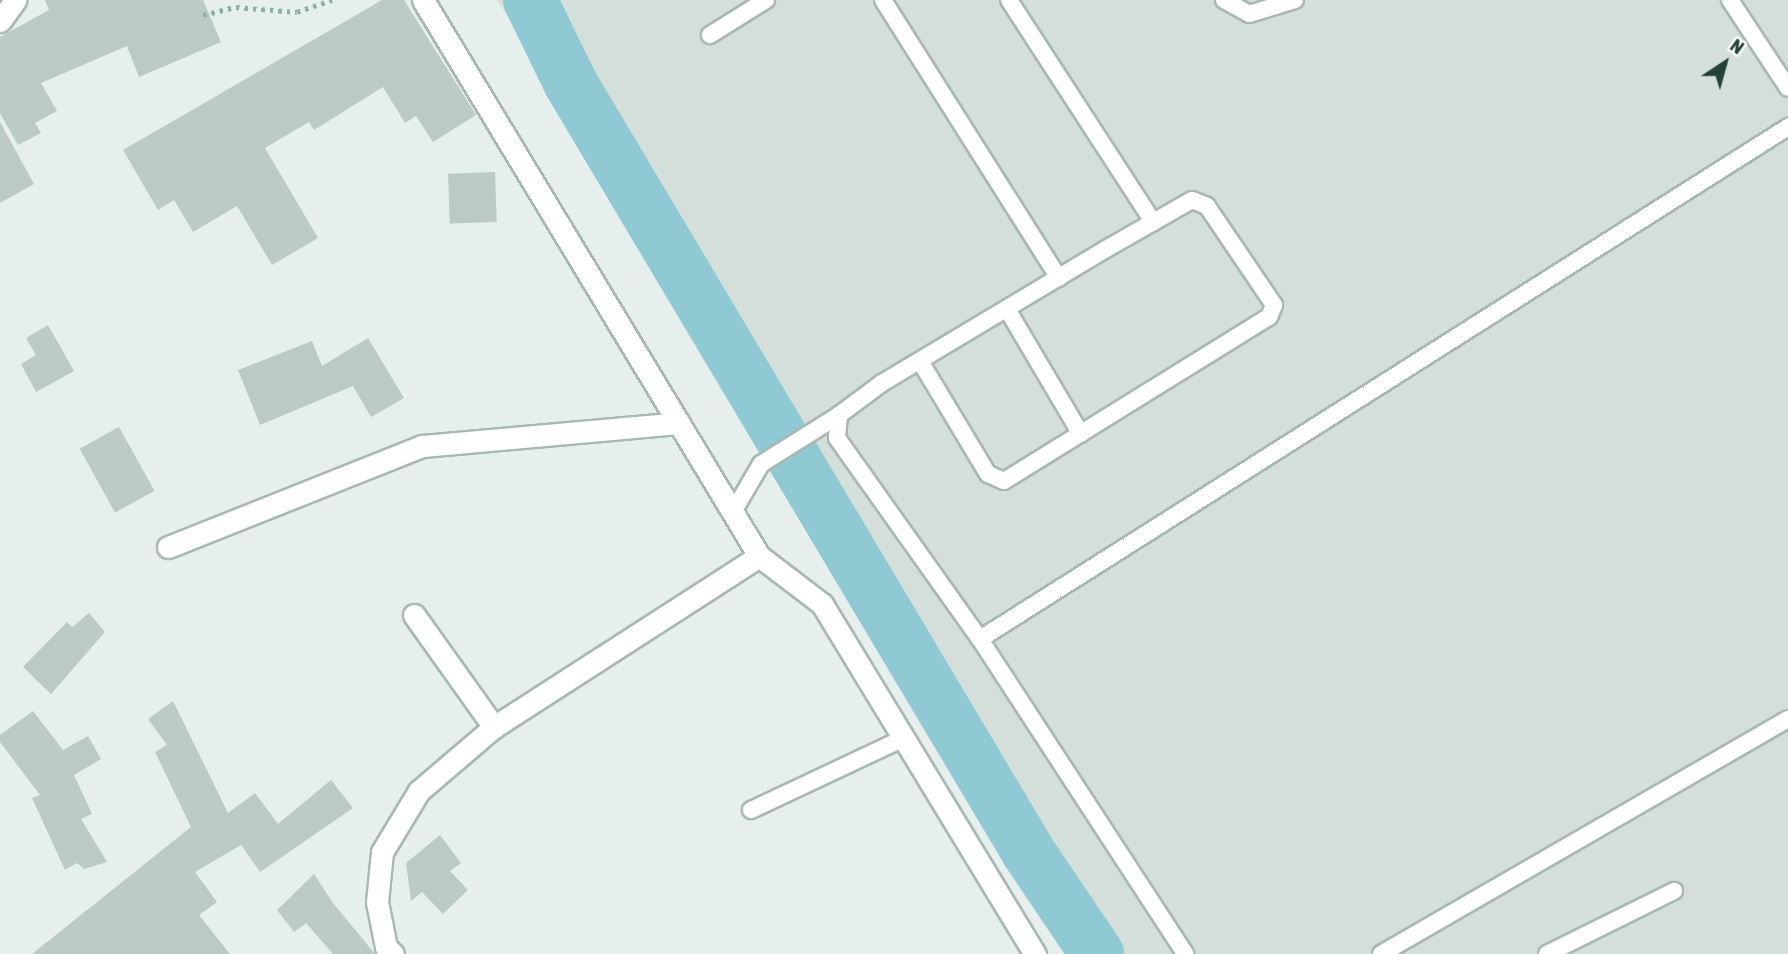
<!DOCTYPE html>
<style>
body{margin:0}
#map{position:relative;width:1788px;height:954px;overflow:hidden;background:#e6efeb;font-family:"Asap Condensed",sans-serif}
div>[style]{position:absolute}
.built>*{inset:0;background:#d4dfda}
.river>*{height:54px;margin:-27px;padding:0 27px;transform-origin:27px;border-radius:27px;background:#8ec9d4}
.building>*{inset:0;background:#bbcac4;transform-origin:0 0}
.path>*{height:4.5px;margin-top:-2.25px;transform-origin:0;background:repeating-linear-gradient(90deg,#86b3a5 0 3.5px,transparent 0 8.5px)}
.roads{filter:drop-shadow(2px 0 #a8b8b2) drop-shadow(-2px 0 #a8b8b2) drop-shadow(0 2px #a8b8b2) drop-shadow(0 -2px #a8b8b2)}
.service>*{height:16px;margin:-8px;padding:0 8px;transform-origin:8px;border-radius:8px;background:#fff}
.minor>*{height:21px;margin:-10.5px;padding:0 10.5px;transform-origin:10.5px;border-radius:10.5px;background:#fff}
span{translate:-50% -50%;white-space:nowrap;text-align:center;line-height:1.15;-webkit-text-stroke:5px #f7fbf9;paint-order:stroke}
.north{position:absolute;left:1690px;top:28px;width:70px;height:70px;-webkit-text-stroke:5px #f7fbf9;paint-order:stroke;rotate:36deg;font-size:19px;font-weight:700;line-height:28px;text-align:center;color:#24423a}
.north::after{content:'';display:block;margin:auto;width:24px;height:32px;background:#24423a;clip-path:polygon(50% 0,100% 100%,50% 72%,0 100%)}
</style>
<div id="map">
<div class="built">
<div style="clip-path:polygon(497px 0,1788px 0,1788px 954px,1124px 954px)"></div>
</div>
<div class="river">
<div style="left:530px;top:0;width:93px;rotate:64deg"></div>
<div style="left:571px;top:84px;width:895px;rotate:59.22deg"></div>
<div style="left:1029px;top:853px;width:122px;rotate:56deg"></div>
</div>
<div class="building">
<div style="clip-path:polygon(45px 0,203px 0,221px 42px,139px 77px,127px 46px,41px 83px,57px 111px,35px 123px,41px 133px,18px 145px,0 113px,0 37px,49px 10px)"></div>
<div style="clip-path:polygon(382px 0,404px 0,476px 115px,433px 142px,416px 116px,405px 123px,383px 87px,314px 130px,309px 122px,265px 148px,318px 238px,272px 265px,237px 206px,193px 232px,174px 200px,158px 210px,123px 150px)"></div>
<div style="clip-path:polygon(0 122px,34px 184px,0 203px)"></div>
<div style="left:495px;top:172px;width:50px;height:47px;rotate:88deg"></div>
<div style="clip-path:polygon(48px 325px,74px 371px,36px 392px,21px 364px,36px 355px,26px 338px)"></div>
<div style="clip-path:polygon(368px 338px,404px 398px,371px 417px,353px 386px,260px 425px,238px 370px,312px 341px,322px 366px)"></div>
<div style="left:119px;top:427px;width:73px;height:45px;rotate:61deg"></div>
<div style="clip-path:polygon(89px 613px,105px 632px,51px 694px,23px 667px,67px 622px,72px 627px)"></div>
<div style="clip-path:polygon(173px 701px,228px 813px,255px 793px,278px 824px,331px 780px,353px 808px,260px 872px,241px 845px,195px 872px,217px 902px,199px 915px,230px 954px,32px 954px,191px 827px,155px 752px,167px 745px,148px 719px)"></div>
<div style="clip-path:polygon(33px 711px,63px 750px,88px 736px,101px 759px,74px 775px,92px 814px,81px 819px,107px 862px,84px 869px,77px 863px,65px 870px,32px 798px,40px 795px,0 742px,0 735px)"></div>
<div style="clip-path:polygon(440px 835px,461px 863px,450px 871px,468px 890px,443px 914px,422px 892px,411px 901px,406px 863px)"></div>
<div style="clip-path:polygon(314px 874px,333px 903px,375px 954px,333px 954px,306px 923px,294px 932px,277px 910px)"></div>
</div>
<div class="path">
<div style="left:203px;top:15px;width:34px;rotate:-14deg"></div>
<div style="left:236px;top:7px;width:61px;rotate:4.7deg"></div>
<div style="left:297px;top:12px;width:37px;rotate:-19deg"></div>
</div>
<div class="roads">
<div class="service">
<div style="left:883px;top:0;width:329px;rotate:57.7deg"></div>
<div style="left:1009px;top:0;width:265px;rotate:57deg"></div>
<div style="left:1224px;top:0;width:29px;rotate:29deg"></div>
<div style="left:1249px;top:14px;width:48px;rotate:-16.9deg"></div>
<div style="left:1730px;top:0;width:105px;rotate:56.6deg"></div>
<div style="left:710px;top:35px;width:66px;rotate:-32deg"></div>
<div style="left:1007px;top:309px;width:145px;rotate:59.4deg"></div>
<div style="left:920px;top:361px;width:132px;rotate:59deg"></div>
<div style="left:988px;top:474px;width:17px;rotate:24deg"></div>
<div style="left:1004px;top:481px;width:312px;rotate:-31.8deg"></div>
<div style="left:1269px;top:317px;width:13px;rotate:-67deg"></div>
<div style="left:1274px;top:305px;width:120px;rotate:-124.1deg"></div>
<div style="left:1207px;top:206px;width:16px;rotate:-158deg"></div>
<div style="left:1192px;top:200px;width:99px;rotate:150.3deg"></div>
<div style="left:1106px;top:249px;width:261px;rotate:149.1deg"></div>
<div style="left:882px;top:383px;width:54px;rotate:143.3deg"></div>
<div style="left:839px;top:415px;width:23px;rotate:95deg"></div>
<div style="left:837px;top:438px;width:247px;rotate:54.6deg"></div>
<div style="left:980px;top:639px;width:376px;rotate:56.9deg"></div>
<div style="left:733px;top:512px;width:56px;rotate:-59.7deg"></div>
<div style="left:761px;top:464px;width:92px;rotate:-32.1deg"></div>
<div style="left:980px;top:639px;width:957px;rotate:-32.36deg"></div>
<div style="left:751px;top:810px;width:167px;rotate:-25.2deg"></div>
<div style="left:1381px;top:954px;width:470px;rotate:-30deg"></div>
<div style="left:1547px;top:954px;width:142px;rotate:-26.4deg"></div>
</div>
<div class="minor">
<div style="left:423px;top:0;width:650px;rotate:58.85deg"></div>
<div style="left:759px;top:556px;width:79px;rotate:37.3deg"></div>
<div style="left:822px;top:604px;width:410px;rotate:58.7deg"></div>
<div style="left:0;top:21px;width:26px;rotate:-54deg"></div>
<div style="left:168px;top:547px;width:273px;rotate:-21.7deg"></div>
<div style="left:422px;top:446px;width:258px;rotate:-5.1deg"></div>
<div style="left:414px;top:615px;width:138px;rotate:54.5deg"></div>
<div style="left:393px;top:954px;width:10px;rotate:-135deg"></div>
<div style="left:386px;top:947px;width:46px;rotate:-101.3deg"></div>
<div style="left:377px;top:902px;width:50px;rotate:-84.3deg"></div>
<div style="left:382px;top:852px;width:71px;rotate:-58.8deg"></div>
<div style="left:419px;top:791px;width:99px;rotate:-40.5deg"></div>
<div style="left:494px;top:727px;width:315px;rotate:-32.8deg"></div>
</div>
</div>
<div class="north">N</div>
</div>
